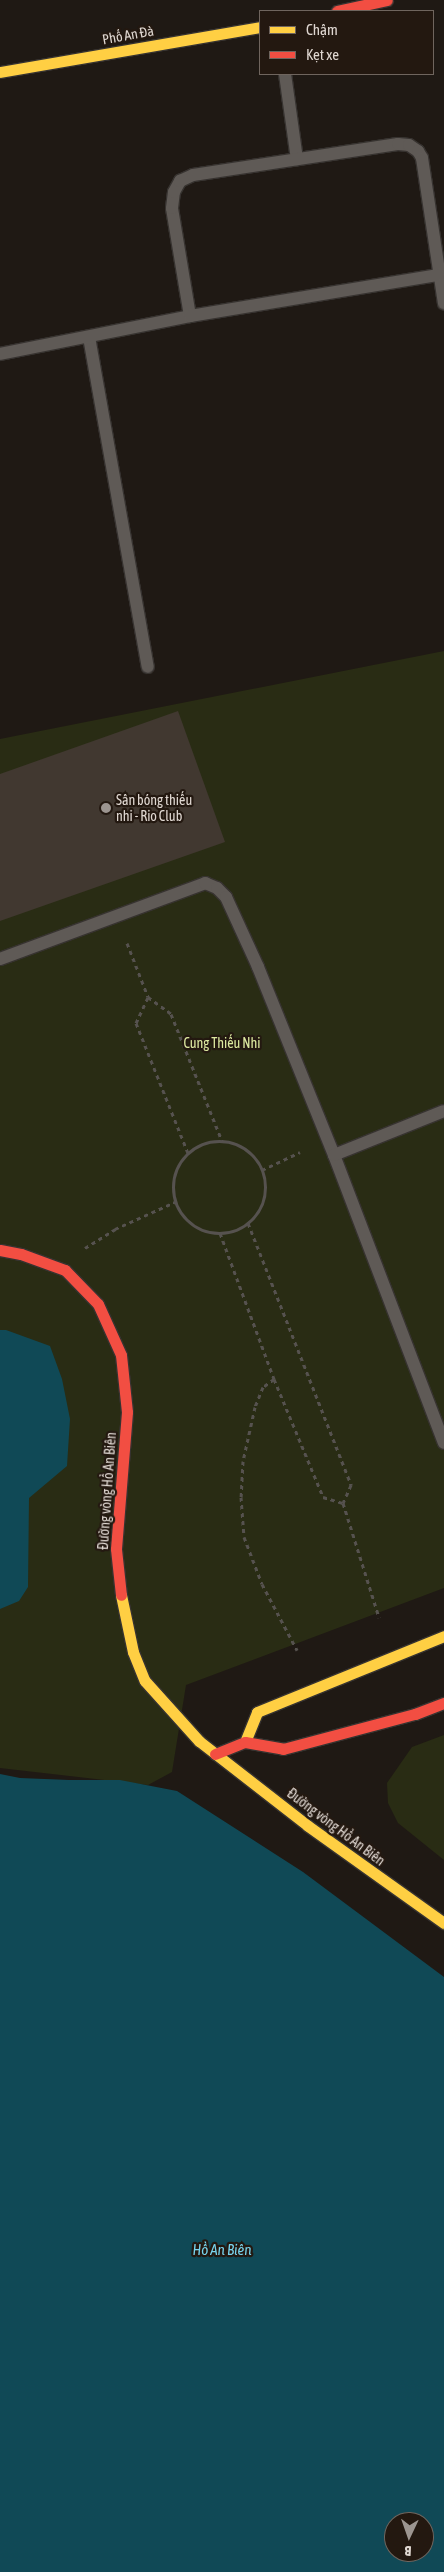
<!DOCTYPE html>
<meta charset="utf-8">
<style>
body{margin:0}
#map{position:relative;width:444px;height:2572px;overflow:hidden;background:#1f1914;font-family:"Asap Condensed",sans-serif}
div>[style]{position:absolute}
.green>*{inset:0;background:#292c14}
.water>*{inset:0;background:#104956}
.building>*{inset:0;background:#413830}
.path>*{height:3px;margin-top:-1.5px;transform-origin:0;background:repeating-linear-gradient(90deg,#56524f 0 4px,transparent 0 8px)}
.path>.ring{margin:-1.5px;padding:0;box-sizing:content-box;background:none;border:3px solid #56524f;border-radius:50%}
.roads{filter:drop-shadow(1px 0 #373330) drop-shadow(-1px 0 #373330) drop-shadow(0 1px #373330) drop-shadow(0 -1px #373330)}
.lane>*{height:12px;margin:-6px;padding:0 6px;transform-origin:6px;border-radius:6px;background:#5f5a56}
.slow>*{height:11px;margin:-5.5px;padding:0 5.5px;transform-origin:5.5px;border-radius:5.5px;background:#ffcf43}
.jam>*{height:11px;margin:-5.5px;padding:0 5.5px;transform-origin:5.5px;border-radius:5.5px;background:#f24e42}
.dots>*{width:14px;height:14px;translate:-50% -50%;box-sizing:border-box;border:2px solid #231810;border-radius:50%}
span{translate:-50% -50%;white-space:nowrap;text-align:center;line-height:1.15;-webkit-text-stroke:4.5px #231810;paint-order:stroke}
.street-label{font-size:14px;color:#e0d8d2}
.poi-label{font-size:14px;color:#e0d8d2}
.left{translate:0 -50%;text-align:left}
.park-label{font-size:14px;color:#dde9a0}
.water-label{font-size:15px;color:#78d4ed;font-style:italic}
.legend{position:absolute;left:259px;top:10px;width:175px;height:65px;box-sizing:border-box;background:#231810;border:1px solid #6f655e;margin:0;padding:6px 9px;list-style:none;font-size:15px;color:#e0d8d2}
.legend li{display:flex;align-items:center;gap:10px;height:25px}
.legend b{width:25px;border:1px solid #6f655e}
.north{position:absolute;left:384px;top:2512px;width:50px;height:50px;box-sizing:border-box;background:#231810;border:1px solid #6f655e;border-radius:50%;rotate:183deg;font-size:14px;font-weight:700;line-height:20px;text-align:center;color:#e0d8d2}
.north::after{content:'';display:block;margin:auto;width:18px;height:22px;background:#9c9590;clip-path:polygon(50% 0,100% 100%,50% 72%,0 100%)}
</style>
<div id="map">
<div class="green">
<div style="clip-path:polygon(444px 651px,444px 1588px,186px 1685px,172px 1772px,148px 1785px,0 1768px,0 739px)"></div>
<div style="clip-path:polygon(444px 1735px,444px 1860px,398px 1823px,388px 1803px,387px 1783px,412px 1747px)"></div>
</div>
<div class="water">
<div style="clip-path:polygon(0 1330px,6px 1330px,50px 1346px,62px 1379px,70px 1419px,67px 1466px,29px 1498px,28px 1587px,19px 1601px,0 1609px)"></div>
<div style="clip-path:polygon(evenodd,0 1774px,20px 1778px,69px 1780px,120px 1780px,177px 1791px,303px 1872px,444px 1977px,444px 2572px,0 2572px,0 1774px,394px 2522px,424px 2522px,424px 2552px,394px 2552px,394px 2522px)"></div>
</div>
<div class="building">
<div style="clip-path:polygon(178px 711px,225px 842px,0 921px,0 774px)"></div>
</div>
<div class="path">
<div style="left:127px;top:943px;width:58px;rotate:68.7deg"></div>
<div class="ring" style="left:173px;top:1141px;width:89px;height:89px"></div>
<div style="left:188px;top:1153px;width:140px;rotate:-111.8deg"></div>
<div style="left:136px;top:1023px;width:29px;rotate:-65deg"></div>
<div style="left:148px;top:997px;width:29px;rotate:36deg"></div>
<div style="left:171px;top:1014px;width:137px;rotate:68.1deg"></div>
<div style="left:262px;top:1170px;width:42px;rotate:-25.3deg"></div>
<div style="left:248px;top:1223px;width:282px;rotate:68.5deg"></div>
<div style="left:351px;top:1485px;width:20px;rotate:114deg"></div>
<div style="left:220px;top:1233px;width:156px;rotate:69.7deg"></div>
<div style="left:274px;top:1379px;width:128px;rotate:67.4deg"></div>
<div style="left:323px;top:1497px;width:21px;rotate:17deg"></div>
<div style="left:343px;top:1503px;width:120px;rotate:72.5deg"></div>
<div style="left:85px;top:1248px;width:36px;rotate:-32deg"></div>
<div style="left:115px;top:1229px;width:66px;rotate:-24.2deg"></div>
<div style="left:274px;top:1379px;width:14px;rotate:144deg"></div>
<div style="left:263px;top:1387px;width:22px;rotate:112deg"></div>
<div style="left:255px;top:1407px;width:55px;rotate:102.5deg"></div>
<div style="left:243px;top:1461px;width:36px;rotate:93deg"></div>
<div style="left:241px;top:1497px;width:40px;rotate:85.7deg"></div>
<div style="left:244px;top:1537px;width:50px;rotate:69deg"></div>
<div style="left:262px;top:1584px;width:75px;rotate:62.1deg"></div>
</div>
<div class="roads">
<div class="lane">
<div style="left:285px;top:74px;width:86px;rotate:82deg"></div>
<div style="left:190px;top:316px;width:109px;rotate:-99.5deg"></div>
<div style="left:172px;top:208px;width:16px;rotate:-83deg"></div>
<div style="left:174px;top:192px;width:13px;rotate:-61deg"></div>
<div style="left:180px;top:181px;width:14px;rotate:-25deg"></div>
<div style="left:193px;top:175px;width:207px;rotate:-8.6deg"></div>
<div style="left:398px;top:144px;width:11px;rotate:5deg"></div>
<div style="left:409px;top:145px;width:11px;rotate:34deg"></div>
<div style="left:418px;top:151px;width:8px;rotate:60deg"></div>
<div style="left:422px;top:158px;width:147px;rotate:81.4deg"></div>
<div style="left:89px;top:337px;width:335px;rotate:79.9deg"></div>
<div style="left:0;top:354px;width:194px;rotate:-11.3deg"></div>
<div style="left:190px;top:316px;width:252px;rotate:-9.4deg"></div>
<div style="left:0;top:959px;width:219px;rotate:-20.3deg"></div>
<div style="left:205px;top:883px;width:13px;rotate:23deg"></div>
<div style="left:217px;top:888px;width:13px;rotate:45deg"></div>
<div style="left:226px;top:897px;width:77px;rotate:65.4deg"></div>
<div style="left:258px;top:967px;width:203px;rotate:68deg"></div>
<div style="left:334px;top:1155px;width:308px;rotate:69.1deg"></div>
<div style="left:334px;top:1155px;width:118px;rotate:-21.8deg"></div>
</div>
<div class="slow">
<div style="left:0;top:72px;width:264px;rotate:-9.8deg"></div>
<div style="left:121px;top:1595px;width:58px;rotate:78.1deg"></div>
<div style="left:133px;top:1652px;width:31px;rotate:68deg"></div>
<div style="left:145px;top:1681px;width:81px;rotate:48deg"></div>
<div style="left:199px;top:1741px;width:138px;rotate:37.9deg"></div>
<div style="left:308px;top:1826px;width:167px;rotate:35.5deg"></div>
<div style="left:245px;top:1742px;width:32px;rotate:-68deg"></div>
<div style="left:257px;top:1712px;width:202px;rotate:-22.1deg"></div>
</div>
<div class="jam">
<div style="left:337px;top:11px;width:51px;rotate:-12.4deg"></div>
<div style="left:0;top:1250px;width:21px;rotate:11deg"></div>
<div style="left:21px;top:1254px;width:47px;rotate:20deg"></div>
<div style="left:65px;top:1270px;width:47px;rotate:45.9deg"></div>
<div style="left:98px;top:1304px;width:56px;rotate:65.7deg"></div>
<div style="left:121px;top:1355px;width:57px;rotate:84deg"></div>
<div style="left:127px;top:1412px;width:137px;rotate:94.6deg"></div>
<div style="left:116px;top:1549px;width:46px;rotate:83.8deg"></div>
<div style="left:215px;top:1754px;width:32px;rotate:-22deg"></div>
<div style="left:245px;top:1742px;width:39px;rotate:10deg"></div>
<div style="left:283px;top:1749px;width:137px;rotate:-14.9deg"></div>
<div style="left:415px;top:1714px;width:31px;rotate:-21deg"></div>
</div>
</div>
<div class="dots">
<div style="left:106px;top:808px;background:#9c9590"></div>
</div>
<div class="street-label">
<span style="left:128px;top:35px;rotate:-10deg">Phố An Đà</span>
<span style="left:107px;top:1491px;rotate:-86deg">Đường vòng Hồ An Biên</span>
<span style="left:336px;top:1827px;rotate:37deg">Đường vòng Hồ An Biên</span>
</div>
<div class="poi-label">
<span class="left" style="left:116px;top:808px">Sân bóng thiếu<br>nhi - Rio Club</span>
</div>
<div class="park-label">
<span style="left:222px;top:1043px">Cung Thiếu Nhi</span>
</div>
<div class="water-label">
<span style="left:222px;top:2250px">Hồ An Biên</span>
</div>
<ul class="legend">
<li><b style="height:6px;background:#ffcf43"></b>Chậm</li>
<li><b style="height:6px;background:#f24e42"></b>Kẹt xe</li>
</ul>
<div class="north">B</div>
</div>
